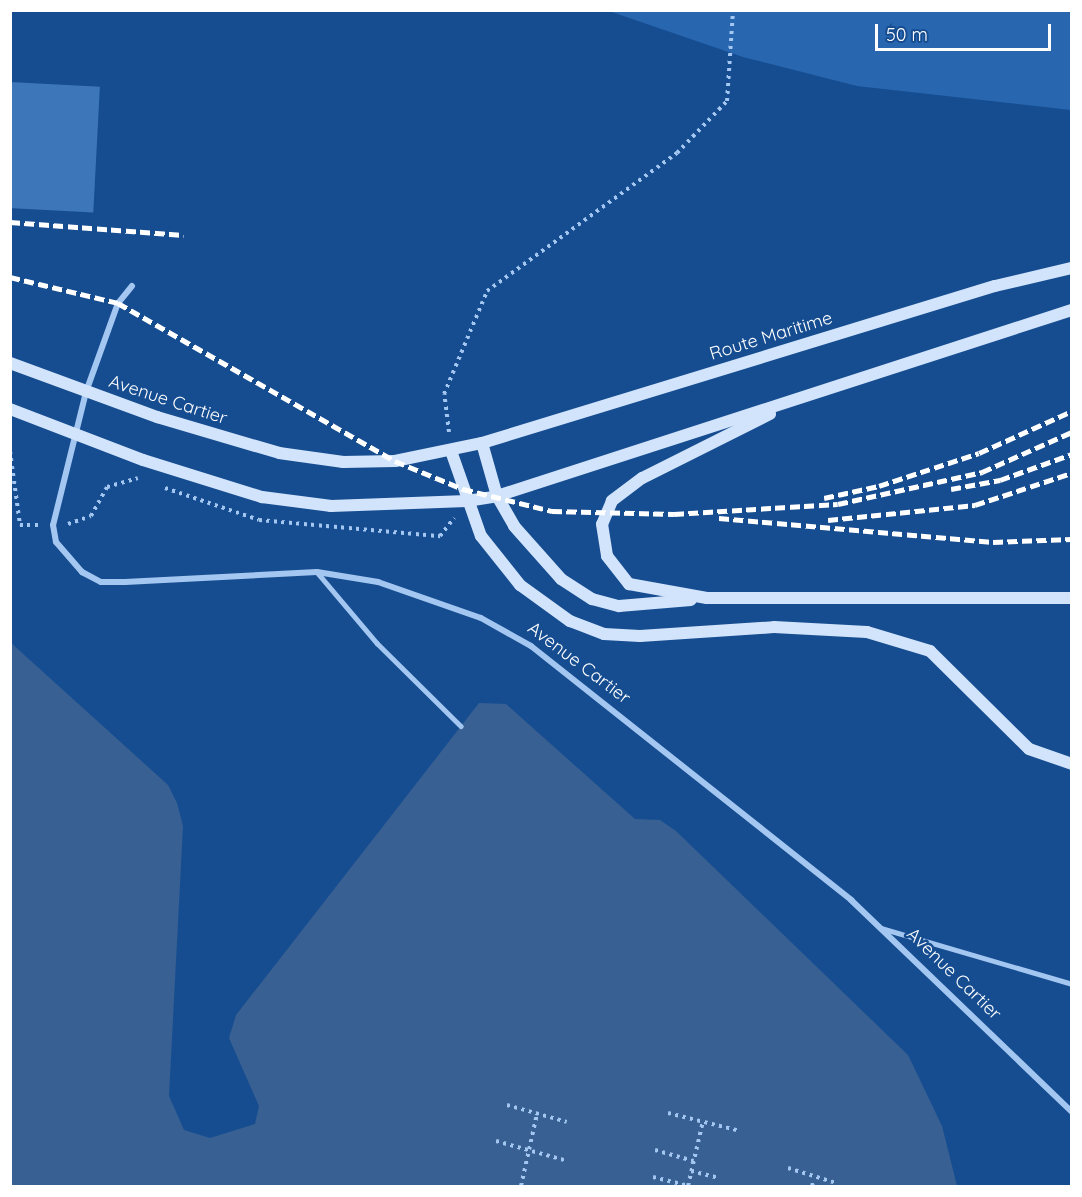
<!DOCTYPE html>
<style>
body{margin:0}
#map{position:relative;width:1082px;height:1197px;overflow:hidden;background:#164d91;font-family:Quicksand,sans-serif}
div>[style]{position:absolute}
.green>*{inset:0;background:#2867b0}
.water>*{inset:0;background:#386092}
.building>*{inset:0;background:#3e77b9;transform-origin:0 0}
.path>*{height:4px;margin-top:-2px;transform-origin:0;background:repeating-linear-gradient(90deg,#a4c7f1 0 3px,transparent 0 7.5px)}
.lane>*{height:4.5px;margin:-2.25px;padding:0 2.25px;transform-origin:2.25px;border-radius:2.25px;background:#a4c7f1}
.street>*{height:6px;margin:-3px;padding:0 3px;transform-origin:3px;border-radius:3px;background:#a4c7f1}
.secondary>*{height:12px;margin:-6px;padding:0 6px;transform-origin:6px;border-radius:6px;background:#d2e4fb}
.rail>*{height:4.5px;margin-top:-2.25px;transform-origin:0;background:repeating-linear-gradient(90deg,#fff 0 10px,transparent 0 14.5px)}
span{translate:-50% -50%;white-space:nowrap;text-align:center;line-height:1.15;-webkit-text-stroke:5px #164d91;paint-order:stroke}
.street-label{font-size:18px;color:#fff}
.frame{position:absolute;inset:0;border:12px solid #fff;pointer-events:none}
.scale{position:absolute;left:875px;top:24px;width:176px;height:27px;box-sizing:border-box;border:3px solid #fff;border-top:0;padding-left:8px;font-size:18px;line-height:21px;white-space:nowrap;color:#fff;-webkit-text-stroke:4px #164d91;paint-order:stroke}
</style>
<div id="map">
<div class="green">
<div style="clip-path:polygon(609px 11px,1071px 11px,1071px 110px,857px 86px,743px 57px)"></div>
</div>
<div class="water">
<div style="clip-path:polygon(10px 642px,168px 785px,177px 803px,183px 826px,169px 1096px,184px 1130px,210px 1138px,255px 1124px,259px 1106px,229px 1038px,236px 1015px,479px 703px,506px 704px,635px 819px,660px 820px,676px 831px,908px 1055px,942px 1126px,957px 1186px,11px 1186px)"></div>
</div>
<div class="building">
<div style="left:10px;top:82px;width:90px;height:126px;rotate:3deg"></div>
</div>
<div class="path">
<div style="left:449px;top:432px;width:38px;rotate:-97deg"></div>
<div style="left:444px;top:394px;width:112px;rotate:-67.3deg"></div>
<div style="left:487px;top:291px;width:235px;rotate:-36deg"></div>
<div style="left:677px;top:153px;width:72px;rotate:-46.1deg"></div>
<div style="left:727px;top:101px;width:91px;rotate:-86.2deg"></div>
<div style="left:10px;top:451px;width:75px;rotate:82.3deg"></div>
<div style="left:20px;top:525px;width:20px"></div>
<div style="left:165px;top:488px;width:99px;rotate:18.8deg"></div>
<div style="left:259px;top:520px;width:182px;rotate:5.1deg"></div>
<div style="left:440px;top:536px;width:23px;rotate:-52deg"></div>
<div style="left:68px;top:524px;width:24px;rotate:-19deg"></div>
<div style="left:91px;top:516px;width:33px;rotate:-61deg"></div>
<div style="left:107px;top:487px;width:32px;rotate:-16deg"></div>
<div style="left:507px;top:1105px;width:62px;rotate:15.8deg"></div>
<div style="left:668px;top:1113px;width:74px;rotate:14deg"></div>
<div style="left:496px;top:1141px;width:71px;rotate:15.6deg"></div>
<div style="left:655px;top:1150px;width:40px;rotate:16deg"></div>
<div style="left:788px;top:1168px;width:50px;rotate:17.4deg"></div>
<div style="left:691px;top:1171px;width:29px;rotate:14deg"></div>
<div style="left:653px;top:1177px;width:36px;rotate:14deg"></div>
<div style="left:521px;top:1186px;width:74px;rotate:-77.5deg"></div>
<div style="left:688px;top:1186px;width:67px;rotate:-77deg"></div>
<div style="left:812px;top:1186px;width:7px;rotate:-74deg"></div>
</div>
<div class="lane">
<div style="left:317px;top:572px;width:93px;rotate:49.8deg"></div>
<div style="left:377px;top:643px;width:118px;rotate:44.7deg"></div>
<div style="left:881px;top:928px;width:199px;rotate:16.3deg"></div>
</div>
<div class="street">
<div style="left:132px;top:286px;width:22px;rotate:129deg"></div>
<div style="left:118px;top:303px;width:95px;rotate:109.8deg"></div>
<div style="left:86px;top:392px;width:137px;rotate:103.9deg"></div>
<div style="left:53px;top:525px;width:17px;rotate:80deg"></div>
<div style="left:56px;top:542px;width:40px;rotate:49deg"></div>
<div style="left:82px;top:572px;width:21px;rotate:28deg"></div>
<div style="left:101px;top:582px;width:24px"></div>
<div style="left:125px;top:582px;width:192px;rotate:-3deg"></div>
<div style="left:317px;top:572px;width:62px;rotate:9.3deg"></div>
<div style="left:378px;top:582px;width:109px;rotate:19.3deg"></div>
<div style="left:481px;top:618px;width:57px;rotate:29.2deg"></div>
<div style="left:531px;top:646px;width:409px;rotate:38.4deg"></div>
<div style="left:851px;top:900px;width:306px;rotate:43.8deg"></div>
</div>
<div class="secondary">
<div style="left:10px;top:363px;width:157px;rotate:20.2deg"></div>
<div style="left:157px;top:417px;width:127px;rotate:16.4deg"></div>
<div style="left:279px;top:453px;width:65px;rotate:8deg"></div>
<div style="left:343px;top:462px;width:52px;rotate:-1.1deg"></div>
<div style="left:395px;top:461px;width:89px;rotate:-11.7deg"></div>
<div style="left:482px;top:443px;width:536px;rotate:-17.02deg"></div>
<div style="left:995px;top:286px;width:79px;rotate:-13.2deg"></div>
<div style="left:10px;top:409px;width:142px;rotate:21deg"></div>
<div style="left:143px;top:460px;width:125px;rotate:17.3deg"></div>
<div style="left:262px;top:497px;width:70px;rotate:7.4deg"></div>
<div style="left:331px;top:506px;width:136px;rotate:-2.1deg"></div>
<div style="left:467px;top:501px;width:30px;rotate:-9deg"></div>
<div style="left:497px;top:496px;width:604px;rotate:-17.93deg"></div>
<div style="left:770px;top:414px;width:143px;rotate:153.4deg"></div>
<div style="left:642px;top:478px;width:38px;rotate:143deg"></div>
<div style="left:612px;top:501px;width:25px;rotate:113deg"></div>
<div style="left:602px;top:524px;width:32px;rotate:81deg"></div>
<div style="left:607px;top:556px;width:36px;rotate:52deg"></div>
<div style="left:629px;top:584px;width:79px;rotate:10.2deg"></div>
<div style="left:707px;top:598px;width:365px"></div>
<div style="left:482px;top:443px;width:55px;rotate:74.2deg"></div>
<div style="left:497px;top:496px;width:34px;rotate:60deg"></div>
<div style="left:514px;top:526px;width:71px;rotate:48.4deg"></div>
<div style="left:561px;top:579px;width:37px;rotate:33deg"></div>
<div style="left:592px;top:599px;width:28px;rotate:15deg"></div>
<div style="left:619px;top:606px;width:72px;rotate:-4.8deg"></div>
<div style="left:451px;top:451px;width:90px;rotate:70.6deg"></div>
<div style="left:481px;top:536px;width:63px;rotate:51.5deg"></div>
<div style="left:520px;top:585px;width:62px;rotate:35.8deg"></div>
<div style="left:570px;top:621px;width:36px;rotate:21deg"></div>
<div style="left:604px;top:634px;width:36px;rotate:3deg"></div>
<div style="left:640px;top:636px;width:134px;rotate:-3.8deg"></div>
<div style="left:774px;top:627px;width:93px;rotate:3.1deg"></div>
<div style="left:867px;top:632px;width:66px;rotate:16.8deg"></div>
<div style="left:930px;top:651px;width:139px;rotate:44.7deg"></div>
<div style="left:1029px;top:749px;width:46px;rotate:19.2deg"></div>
</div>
<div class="rail">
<div style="left:10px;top:222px;width:174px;rotate:4.3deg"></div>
<div style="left:10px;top:277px;width:111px;rotate:13.5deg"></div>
<div style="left:118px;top:303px;width:319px;rotate:29.7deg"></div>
<div style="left:395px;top:461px;width:74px;rotate:22.4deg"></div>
<div style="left:463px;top:489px;width:92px;rotate:13.9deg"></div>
<div style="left:552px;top:511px;width:122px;rotate:1.4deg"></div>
<div style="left:674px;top:514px;width:164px;rotate:-3.5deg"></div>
<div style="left:838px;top:504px;width:148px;rotate:-12.5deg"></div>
<div style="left:982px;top:472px;width:98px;rotate:-24deg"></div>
<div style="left:951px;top:489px;width:50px;rotate:-10.4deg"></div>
<div style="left:1000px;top:480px;width:77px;rotate:-19.9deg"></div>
<div style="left:824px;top:498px;width:56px;rotate:-12.3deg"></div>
<div style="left:879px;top:486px;width:105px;rotate:-18.3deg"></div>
<div style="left:979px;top:453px;width:102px;rotate:-24.3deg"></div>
<div style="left:719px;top:518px;width:275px;rotate:5deg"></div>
<div style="left:993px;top:542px;width:79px;rotate:-2.2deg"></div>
<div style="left:828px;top:520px;width:148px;rotate:-5.8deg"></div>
<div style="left:975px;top:505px;width:102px;rotate:-18.3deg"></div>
</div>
<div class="street-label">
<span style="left:771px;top:336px;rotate:-17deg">Route Maritime</span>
<span style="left:168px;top:400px;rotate:18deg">Avenue Cartier</span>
<span style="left:579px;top:663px;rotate:37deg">Avenue Cartier</span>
<span style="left:954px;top:974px;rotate:44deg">Avenue Cartier</span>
</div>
<div class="frame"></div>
<div class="scale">50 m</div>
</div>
